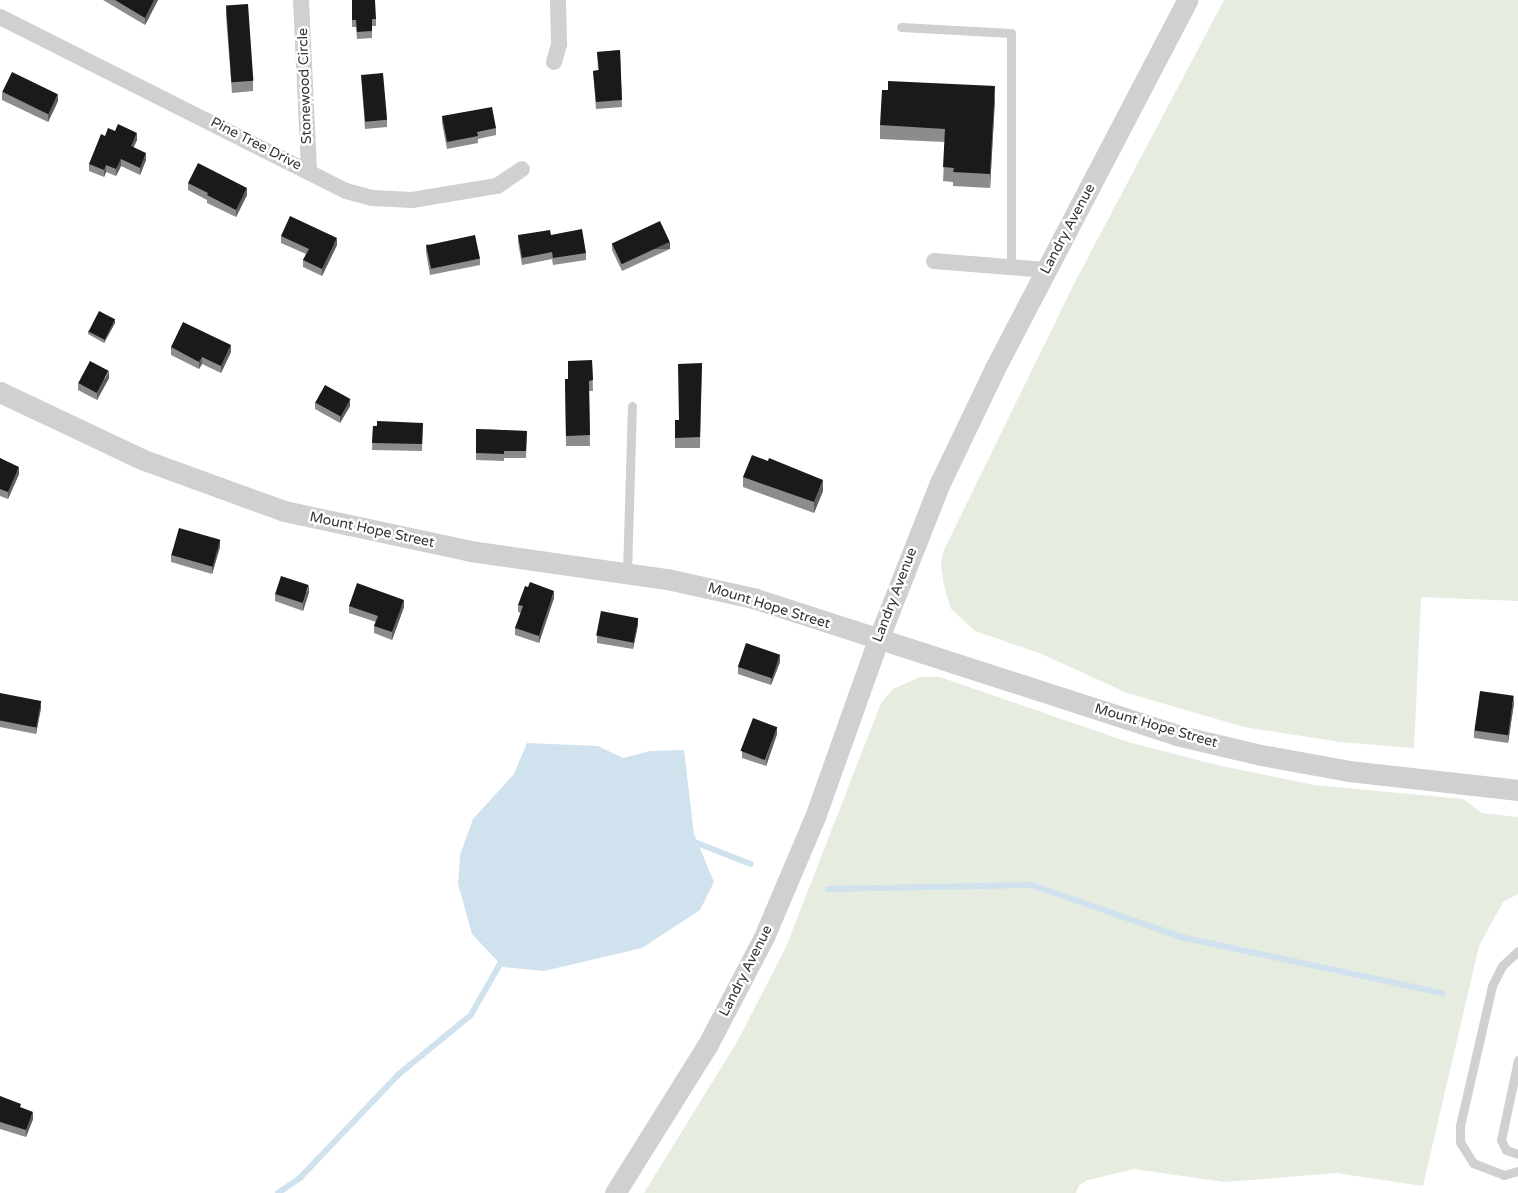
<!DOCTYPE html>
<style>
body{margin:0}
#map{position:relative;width:1518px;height:1193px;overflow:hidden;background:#fff;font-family:"Varela Round",sans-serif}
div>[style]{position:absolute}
.green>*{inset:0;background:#e6ecdf}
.water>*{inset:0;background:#cfe2ee}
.stream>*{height:5.5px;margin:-2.75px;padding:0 2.75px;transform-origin:2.75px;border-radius:2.75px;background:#cfe2ee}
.service>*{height:9px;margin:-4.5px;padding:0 4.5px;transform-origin:4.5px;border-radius:4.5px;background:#d0d0d0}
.minor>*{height:16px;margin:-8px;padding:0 8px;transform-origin:8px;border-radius:8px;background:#d0d0d0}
.tertiary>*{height:21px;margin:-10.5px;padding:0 10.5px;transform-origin:10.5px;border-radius:10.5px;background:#d0d0d0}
.wall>*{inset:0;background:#8c8c8c}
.shaded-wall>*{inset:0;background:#5f5f5f;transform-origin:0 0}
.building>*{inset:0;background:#1a1a1a;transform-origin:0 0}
span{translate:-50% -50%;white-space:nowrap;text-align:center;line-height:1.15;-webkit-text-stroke:5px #fff;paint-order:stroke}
.street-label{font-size:14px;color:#333}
</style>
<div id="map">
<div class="green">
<div style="clip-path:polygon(1224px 0,1518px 0,1518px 601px,1421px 597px,1414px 748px,1340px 742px,1244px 727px,1127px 693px,1042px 654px,975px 631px,951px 609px,944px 586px,941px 566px,943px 552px,1075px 282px)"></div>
<div style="clip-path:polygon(920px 677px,940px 677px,1128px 742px,1217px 765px,1314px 785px,1463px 799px,1482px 813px,1518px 817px,1518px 894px,1503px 902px,1479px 946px,1423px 1186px,1336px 1173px,1224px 1182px,1134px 1169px,1088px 1180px,1079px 1185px,1076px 1193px,644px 1193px,737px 1042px,786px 947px,881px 703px,893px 689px)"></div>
</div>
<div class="water">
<div style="clip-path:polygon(527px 743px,598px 746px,623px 758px,650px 751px,684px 750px,694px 834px,714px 882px,700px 910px,642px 948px,544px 971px,503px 967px,472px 934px,458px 884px,460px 855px,473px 819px,514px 774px)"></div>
</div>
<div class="stream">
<div style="left:692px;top:841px;width:63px;rotate:21.3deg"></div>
<div style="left:828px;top:889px;width:204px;rotate:-1.1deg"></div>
<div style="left:1032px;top:885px;width:158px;rotate:19.2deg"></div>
<div style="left:1181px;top:937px;width:267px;rotate:12.1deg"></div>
<div style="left:278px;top:1193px;width:27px;rotate:-34deg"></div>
<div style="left:300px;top:1178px;width:142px;rotate:-46.4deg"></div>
<div style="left:398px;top:1075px;width:94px;rotate:-39.4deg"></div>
<div style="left:471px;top:1015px;width:67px;rotate:-60.4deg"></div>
</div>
<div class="service">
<div style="left:901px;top:27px;width:110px;rotate:3.1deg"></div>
<div style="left:1011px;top:33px;width:234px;rotate:90deg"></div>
<div style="left:627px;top:573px;width:167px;rotate:-88.3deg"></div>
<div style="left:1518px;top:951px;width:22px;rotate:137deg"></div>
<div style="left:1502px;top:966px;width:22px;rotate:117deg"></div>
<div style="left:1492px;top:986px;width:144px;rotate:102.9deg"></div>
<div style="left:1460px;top:1126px;width:16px;rotate:90deg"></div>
<div style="left:1460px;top:1142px;width:25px;rotate:58deg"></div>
<div style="left:1473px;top:1163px;width:33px;rotate:21deg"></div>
<div style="left:1504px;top:1175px;width:15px;rotate:-16deg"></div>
<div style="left:1518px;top:1060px;width:82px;rotate:102deg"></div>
<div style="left:1501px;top:1140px;width:11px;rotate:63deg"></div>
<div style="left:1506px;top:1150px;width:13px;rotate:18deg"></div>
</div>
<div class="minor">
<div style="left:301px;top:0;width:171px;rotate:87.3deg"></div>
<div style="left:0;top:17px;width:387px;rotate:26.7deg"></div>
<div style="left:346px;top:191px;width:27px;rotate:15deg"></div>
<div style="left:372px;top:198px;width:40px;rotate:2.9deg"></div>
<div style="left:412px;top:200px;width:86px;rotate:-9.4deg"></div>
<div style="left:497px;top:186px;width:30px;rotate:-34deg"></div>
<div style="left:554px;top:62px;width:19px;rotate:-74deg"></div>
<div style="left:559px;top:44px;width:44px;rotate:-91.3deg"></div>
<div style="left:934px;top:261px;width:112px;rotate:4.6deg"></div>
</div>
<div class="tertiary">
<div style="left:0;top:392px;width:159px;rotate:25.3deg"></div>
<div style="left:144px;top:460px;width:149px;rotate:20deg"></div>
<div style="left:284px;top:511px;width:190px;rotate:12.1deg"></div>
<div style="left:470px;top:551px;width:199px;rotate:8.1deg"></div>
<div style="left:667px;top:579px;width:88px;rotate:12.5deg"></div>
<div style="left:753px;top:598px;width:445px;rotate:17.9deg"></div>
<div style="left:1176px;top:735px;width:87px;rotate:13.2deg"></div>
<div style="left:1261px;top:755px;width:89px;rotate:10.3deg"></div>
<div style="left:1349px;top:771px;width:170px;rotate:6.4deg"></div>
<div style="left:615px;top:1193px;width:173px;rotate:-58deg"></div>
<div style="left:707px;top:1046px;width:123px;rotate:-62.4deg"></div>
<div style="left:764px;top:937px;width:130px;rotate:-67deg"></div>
<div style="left:815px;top:817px;width:188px;rotate:-70.4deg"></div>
<div style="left:878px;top:640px;width:169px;rotate:-68.5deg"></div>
<div style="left:940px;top:483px;width:127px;rotate:-64.4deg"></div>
<div style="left:995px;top:368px;width:415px;rotate:-62.4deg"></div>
</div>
<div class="wall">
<div style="clip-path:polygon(103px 0,158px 0,145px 25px)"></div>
<div style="clip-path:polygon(352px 0,376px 19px,376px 26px,372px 26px,372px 38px,357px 39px,356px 27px,352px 27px)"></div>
<div style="clip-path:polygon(226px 5px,253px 81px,253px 91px,232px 93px,226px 16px)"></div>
<div style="clip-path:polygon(620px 50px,622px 107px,596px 109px,593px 71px,598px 70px,597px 52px)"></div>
<div style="clip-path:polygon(361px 74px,387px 120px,387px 127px,365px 129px)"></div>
<div style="clip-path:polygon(2px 92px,58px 101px,48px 122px,2px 100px)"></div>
<div style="clip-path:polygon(995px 99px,990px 188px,953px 186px,953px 182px,943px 181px,945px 142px,880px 139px,880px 125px)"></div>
<div style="clip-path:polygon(442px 116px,496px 128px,496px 135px,478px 139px,478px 143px,447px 149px,442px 123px)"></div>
<div style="clip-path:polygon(105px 136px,137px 140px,133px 147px,146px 160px,140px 175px,121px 166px,116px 176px,106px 172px,104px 177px,89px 171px,89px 164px)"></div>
<div style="clip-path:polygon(188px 183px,247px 195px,236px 217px,207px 203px,207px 200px,188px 190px)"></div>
<div style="clip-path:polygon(518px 235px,551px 235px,586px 253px,586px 260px,553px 265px,552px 259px,522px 265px,518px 242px)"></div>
<div style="clip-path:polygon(281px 236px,337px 245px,322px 276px,303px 267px,303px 260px,306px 254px,281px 243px)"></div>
<div style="clip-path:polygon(612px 243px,670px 249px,622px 271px,612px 250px)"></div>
<div style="clip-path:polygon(426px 244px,480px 258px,480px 265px,430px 275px,426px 252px)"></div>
<div style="clip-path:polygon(115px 323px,104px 343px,88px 334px,88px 331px)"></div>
<div style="clip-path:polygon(171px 347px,231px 352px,221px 373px,202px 364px,199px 369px,171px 355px)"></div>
<div style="clip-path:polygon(592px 360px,593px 391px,589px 391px,590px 446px,566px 446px,565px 379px,568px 379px)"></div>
<div style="clip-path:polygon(702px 363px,700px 448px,675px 448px,675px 420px,679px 420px)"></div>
<div style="clip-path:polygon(109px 378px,97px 400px,78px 390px,78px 383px)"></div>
<div style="clip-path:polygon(315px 402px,350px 406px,340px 423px,315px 409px)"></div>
<div style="clip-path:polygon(423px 423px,422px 451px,372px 450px,373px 426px)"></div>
<div style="clip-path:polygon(476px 429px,527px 431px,526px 458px,504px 458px,504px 461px,476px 460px)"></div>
<div style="clip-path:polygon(0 458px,19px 474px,8px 499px,0 496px)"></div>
<div style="clip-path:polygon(768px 461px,823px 491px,814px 513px,743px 487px,743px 477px)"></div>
<div style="clip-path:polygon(220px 547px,212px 574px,171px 562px,171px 555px)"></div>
<div style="clip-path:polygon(309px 592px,303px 611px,275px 601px,275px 594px)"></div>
<div style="clip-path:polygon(554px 598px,539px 643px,515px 635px,515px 628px,521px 613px,518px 612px,518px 605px)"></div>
<div style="clip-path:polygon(349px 606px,404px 607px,392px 640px,374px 633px,374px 626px,376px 622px,349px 613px)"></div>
<div style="clip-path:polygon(638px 625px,633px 649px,597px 643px,597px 636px)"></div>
<div style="clip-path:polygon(780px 662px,771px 685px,738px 674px,738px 667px)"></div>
<div style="clip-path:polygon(0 693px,41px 708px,36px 734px,0 727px)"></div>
<div style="clip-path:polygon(1514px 703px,1508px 743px,1474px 738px,1474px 731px)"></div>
<div style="clip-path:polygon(777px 734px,766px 766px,742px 758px,742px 751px)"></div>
<div style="clip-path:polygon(0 1096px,21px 1108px,33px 1119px,26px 1137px,0 1129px)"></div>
</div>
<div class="shaded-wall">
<div style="clip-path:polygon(154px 0,158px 0,145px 25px,145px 18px)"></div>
<div style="clip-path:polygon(995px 86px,995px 99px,990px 188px,990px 174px)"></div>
<div style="clip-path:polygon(58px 94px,58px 101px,48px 122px,48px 114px)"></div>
<div style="clip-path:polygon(137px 133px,137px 140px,131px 153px,131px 146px)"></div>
<div style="clip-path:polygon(146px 153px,146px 160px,140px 175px,140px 168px)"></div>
<div style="clip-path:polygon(121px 159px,121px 166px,116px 176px,116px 169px)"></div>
<div style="clip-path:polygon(106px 165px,106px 172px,104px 177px,104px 170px)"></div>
<div style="clip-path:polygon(247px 188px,247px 195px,236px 217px,236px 210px)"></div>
<div style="clip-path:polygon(337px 238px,337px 245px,322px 276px,322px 269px)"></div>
<div style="left:670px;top:242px;width:7px;height:53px;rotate:90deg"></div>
<div style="clip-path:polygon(115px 319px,115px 323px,104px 343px,104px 339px)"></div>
<div style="clip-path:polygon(231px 345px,231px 352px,221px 373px,221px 366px)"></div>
<div style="clip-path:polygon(202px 357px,202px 364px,199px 369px,199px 362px)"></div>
<div style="clip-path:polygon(109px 371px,109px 378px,97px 400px,97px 393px)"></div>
<div style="clip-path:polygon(350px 399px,350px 406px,340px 423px,340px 416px)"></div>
<div style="clip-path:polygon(19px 467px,19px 474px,8px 499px,8px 492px)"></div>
<div style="clip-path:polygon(823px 480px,823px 491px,814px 513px,814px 502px)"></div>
<div style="clip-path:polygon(220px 540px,220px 547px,212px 574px,212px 567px)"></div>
<div style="clip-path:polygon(309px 585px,309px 592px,303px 611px,303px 604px)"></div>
<div style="clip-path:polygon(554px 591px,554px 598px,539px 643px,539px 636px)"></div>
<div style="clip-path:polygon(404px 600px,404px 607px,392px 640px,392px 632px)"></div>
<div style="clip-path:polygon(638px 618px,638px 625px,633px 649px,633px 642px)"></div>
<div style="clip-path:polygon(780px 655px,780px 662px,771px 685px,771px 678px)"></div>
<div style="clip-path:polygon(1514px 696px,1514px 703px,1508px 743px,1508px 736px)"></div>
<div style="clip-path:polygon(41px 701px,41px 708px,36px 734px,36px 727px)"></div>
<div style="clip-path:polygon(777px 727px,777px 734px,766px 766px,766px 759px)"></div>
<div style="clip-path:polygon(33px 1112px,33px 1119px,26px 1137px,26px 1130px)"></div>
</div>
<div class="building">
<div style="clip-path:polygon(115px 0,154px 0,145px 18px)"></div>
<div style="clip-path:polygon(352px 0,375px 0,376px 19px,372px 19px,372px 31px,357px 32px,356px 20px,352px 20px)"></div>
<div style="left:248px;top:4px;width:77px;height:22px;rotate:86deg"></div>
<div style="clip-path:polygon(620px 50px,622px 100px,596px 102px,593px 71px,599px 70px,597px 52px)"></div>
<div style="left:12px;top:72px;width:51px;height:22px;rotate:26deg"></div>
<div style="left:383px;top:73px;width:47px;height:22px;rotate:85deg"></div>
<div style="clip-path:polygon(888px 81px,995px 86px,990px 174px,953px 172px,954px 168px,943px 167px,945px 129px,880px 125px,882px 90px,888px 90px)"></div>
<div style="clip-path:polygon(492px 107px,496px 128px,477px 132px,478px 136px,447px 142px,442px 116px)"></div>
<div style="clip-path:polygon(118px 124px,137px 133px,131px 146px,146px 153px,140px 168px,121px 159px,116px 169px,106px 165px,104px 170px,89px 164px,101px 134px,105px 136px,108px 128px,115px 131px)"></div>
<div style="clip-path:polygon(198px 163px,247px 188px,236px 210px,207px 195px,208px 193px,188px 183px)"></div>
<div style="clip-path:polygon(290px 216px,337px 238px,322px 269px,303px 260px,309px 249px,281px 236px)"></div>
<div style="left:660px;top:221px;width:23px;height:53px;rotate:65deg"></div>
<div style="clip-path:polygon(582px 229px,586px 253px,553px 258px,552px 252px,522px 258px,518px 235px,550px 230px,551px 235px)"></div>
<div style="left:475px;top:235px;width:24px;height:50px;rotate:78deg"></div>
<div style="left:99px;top:311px;width:18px;height:23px;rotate:27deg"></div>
<div style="clip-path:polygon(183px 322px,231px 345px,221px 366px,202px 357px,199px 362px,171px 347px)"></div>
<div style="clip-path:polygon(592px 360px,593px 380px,589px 381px,590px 435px,566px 436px,565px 379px,568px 379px,568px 361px)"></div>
<div style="left:90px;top:361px;width:21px;height:25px;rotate:28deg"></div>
<div style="clip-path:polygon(702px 363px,700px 437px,675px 438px,675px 420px,679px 420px,678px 364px)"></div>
<div style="left:325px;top:385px;width:29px;height:20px;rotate:29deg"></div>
<div style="clip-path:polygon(377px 421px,423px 423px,422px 444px,372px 443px,373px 426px,377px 426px)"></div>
<div style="clip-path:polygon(476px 429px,527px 431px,526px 451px,504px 451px,504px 454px,476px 453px)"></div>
<div style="clip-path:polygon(752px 455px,768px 461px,769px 458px,823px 480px,814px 502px,743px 477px)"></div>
<div style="clip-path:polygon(0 458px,19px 467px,8px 492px,0 489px)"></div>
<div style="left:179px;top:528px;width:43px;height:28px;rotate:16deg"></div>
<div style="left:281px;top:576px;width:29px;height:19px;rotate:18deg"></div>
<div style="clip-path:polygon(530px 582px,554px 591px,539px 636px,515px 628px,523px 606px,518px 605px,525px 586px,528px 587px)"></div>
<div style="clip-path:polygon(357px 583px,404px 600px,392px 632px,374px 626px,378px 616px,349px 606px)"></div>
<div style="left:601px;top:611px;width:38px;height:25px;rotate:11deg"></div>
<div style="left:746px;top:643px;width:36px;height:25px;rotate:19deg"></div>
<div style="left:1480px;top:691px;width:34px;height:40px;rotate:8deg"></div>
<div style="left:0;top:693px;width:42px;height:27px;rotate:11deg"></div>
<div style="left:753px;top:718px;width:26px;height:35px;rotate:21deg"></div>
<div style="clip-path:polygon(0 1096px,21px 1104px,20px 1107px,33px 1112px,26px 1130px,0 1122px)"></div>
</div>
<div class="street-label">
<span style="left:305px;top:86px;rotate:-92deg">Stonewood Circle</span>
<span style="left:256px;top:144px;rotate:27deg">Pine Tree Drive</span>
<span style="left:1068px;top:229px;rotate:-62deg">Landry Avenue</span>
<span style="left:372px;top:530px;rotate:12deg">Mount Hope Street</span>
<span style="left:895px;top:595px;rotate:-69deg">Landry Avenue</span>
<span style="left:769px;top:606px;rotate:17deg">Mount Hope Street</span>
<span style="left:1156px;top:726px;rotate:16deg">Mount Hope Street</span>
<span style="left:746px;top:971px;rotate:-63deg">Landry Avenue</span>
</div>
</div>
